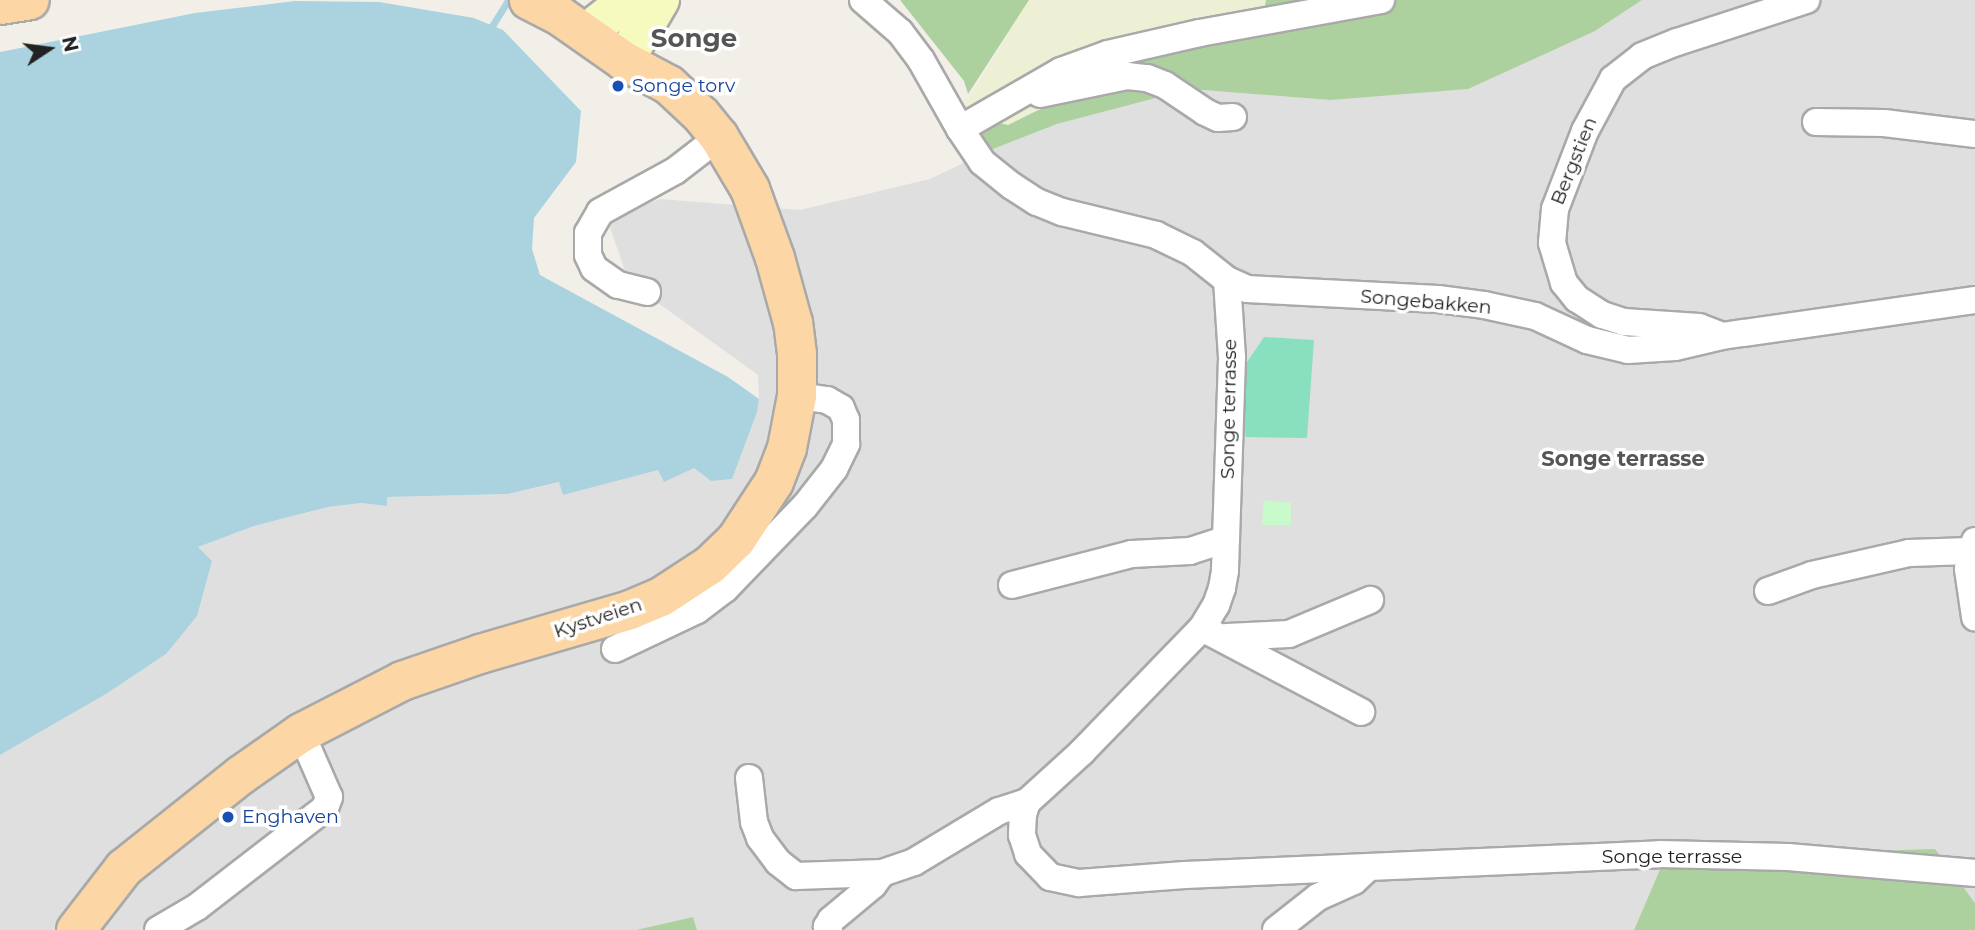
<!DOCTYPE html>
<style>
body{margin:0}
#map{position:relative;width:1975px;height:930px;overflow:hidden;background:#f2efe9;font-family:Montserrat,sans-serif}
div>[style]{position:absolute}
.residential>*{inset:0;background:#e0dfdf}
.farmland>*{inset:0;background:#eef0d5}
.forest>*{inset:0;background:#add19e}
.park>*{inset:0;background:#c8facc}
.pitch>*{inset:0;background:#88e0be}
.water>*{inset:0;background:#aad3df}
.stream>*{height:7px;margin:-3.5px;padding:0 3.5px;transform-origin:3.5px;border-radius:3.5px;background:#aad3df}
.roads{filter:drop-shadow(2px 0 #a9a9a9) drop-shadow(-2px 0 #a9a9a9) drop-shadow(0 2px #a9a9a9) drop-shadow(0 -2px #a9a9a9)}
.minor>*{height:26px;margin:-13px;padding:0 13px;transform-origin:13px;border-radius:13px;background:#fff}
.secondary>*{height:38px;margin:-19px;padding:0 19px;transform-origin:19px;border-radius:19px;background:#f7fabf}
.primary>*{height:38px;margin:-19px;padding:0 19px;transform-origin:19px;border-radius:19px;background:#fcd6a4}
.dots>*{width:19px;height:19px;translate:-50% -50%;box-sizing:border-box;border:4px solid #fff;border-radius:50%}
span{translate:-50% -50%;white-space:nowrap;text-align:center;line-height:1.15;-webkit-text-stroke:7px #fff;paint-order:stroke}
.transit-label{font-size:19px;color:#164399}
.left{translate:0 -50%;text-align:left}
.street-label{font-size:19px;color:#222}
.neighbourhood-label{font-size:21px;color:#555;font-weight:700}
.district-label{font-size:26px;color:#555;font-weight:700}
.north{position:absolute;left:14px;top:14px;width:70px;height:70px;-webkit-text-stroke:5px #fff;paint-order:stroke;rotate:77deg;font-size:19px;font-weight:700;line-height:28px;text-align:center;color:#222}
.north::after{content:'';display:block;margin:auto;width:24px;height:32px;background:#222;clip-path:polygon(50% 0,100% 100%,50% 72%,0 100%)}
</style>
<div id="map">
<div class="residential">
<div style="clip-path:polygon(1642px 0,1975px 0,1975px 903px,1934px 850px,1798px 853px,1661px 867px,1634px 930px,697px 930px,693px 917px,636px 930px,0 930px,0 755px,106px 694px,166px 654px,197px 547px,254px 526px,328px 507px,361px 503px,386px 506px,386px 497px,508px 494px,560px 482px,563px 495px,658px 469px,695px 468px,711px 481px,759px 399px,758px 375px,629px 282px,607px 219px,660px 199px,800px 210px,930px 179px,988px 151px,1057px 124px,1190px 89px,1330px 100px,1595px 31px)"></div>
</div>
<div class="farmland">
<div style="clip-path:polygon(1029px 0,1266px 0,1264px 18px,1134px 63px,1007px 125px,958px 115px)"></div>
</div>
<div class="forest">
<div style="clip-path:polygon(900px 0,1029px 0,968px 94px,964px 81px)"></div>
<div style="clip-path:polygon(1266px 0,1642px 0,1595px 31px,1468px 89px,1330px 100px,1190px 89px,1057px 124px,988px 151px,977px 118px,1008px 125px,1134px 63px,1263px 18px)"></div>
<div style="clip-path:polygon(1935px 849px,1975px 903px,1975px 930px,1634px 930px,1661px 867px,1798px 853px)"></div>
<div style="clip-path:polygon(693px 917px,697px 930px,636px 930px)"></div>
</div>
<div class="park">
<div style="clip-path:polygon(1264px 500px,1291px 503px,1291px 525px,1262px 525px)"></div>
</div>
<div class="pitch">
<div style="clip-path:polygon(1264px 337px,1314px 340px,1307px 438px,1246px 437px,1242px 415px,1243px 368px)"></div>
</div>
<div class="water">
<div style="clip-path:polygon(295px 1px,379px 2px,474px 18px,503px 30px,581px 111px,576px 162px,534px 218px,532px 249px,540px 275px,728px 377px,759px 399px,757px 412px,732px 479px,711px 481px,694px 468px,664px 482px,658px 470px,563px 495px,559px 482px,508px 494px,387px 497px,387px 506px,361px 503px,328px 507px,254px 526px,198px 547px,212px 561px,197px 616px,166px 654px,106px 694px,0 755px,0 52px,195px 13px)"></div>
</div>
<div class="stream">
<div style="left:492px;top:26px;width:31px;rotate:-58deg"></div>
</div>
<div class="roads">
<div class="minor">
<div style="left:863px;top:0;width:49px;rotate:40.9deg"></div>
<div style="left:900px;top:32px;width:35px;rotate:53deg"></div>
<div style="left:921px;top:60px;width:79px;rotate:60.5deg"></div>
<div style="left:960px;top:129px;width:40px;rotate:56deg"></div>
<div style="left:982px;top:162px;width:38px;rotate:39deg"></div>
<div style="left:1012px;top:186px;width:30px;rotate:33deg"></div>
<div style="left:1037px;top:202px;width:27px;rotate:22deg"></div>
<div style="left:1062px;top:212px;width:97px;rotate:13.7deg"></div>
<div style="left:1156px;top:235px;width:41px;rotate:25.9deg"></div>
<div style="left:1193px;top:253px;width:43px;rotate:38.5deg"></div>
<div style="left:1227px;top:280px;width:22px;rotate:24deg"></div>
<div style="left:1247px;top:289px;width:191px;rotate:3deg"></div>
<div style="left:1438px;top:299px;width:46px;rotate:7.4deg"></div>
<div style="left:1484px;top:305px;width:52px;rotate:12.2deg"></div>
<div style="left:1535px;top:316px;width:57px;rotate:24.8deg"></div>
<div style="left:1587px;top:340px;width:42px;rotate:13.7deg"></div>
<div style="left:1628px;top:350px;width:47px;rotate:-3.7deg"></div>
<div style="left:1675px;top:347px;width:48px;rotate:-13.2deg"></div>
<div style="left:1722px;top:336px;width:256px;rotate:-8.1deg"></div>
<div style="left:1040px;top:94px;width:89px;rotate:-11.7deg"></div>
<div style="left:1127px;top:76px;width:20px;rotate:6deg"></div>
<div style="left:1147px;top:78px;width:19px;rotate:21deg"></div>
<div style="left:1165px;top:85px;width:48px;rotate:34deg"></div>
<div style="left:1205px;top:112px;width:14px;rotate:25deg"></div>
<div style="left:1218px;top:118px;width:15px;rotate:-4deg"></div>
<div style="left:1816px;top:122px;width:68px;rotate:0.8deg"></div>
<div style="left:1884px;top:123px;width:92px;rotate:6.9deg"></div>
<div style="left:960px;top:129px;width:116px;rotate:-29.9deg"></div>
<div style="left:1061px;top:71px;width:50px;rotate:-19.9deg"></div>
<div style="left:1108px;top:54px;width:94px;rotate:-12.9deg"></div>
<div style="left:1200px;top:33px;width:184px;rotate:-10.3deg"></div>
<div style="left:1227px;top:280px;width:78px;rotate:86.3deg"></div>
<div style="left:1232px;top:358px;width:213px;rotate:91.9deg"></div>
<div style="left:1225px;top:571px;width:17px;rotate:100deg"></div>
<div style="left:1222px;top:588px;width:18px;rotate:109deg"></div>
<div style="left:1216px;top:605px;width:27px;rotate:121deg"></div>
<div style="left:1202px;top:628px;width:173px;rotate:134.1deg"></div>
<div style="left:1082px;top:752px;width:74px;rotate:137.7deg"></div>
<div style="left:1027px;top:802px;width:13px;rotate:108deg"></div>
<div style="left:1023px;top:814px;width:21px;rotate:93deg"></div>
<div style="left:1022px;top:835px;width:20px;rotate:72deg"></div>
<div style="left:1028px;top:854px;width:32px;rotate:46deg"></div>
<div style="left:1050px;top:877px;width:30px;rotate:12deg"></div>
<div style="left:1079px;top:883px;width:106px;rotate:-4.3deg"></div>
<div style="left:1185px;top:875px;width:475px;rotate:-2.5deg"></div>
<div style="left:1660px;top:854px;width:128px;rotate:1.3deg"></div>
<div style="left:1788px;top:857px;width:188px;rotate:4.9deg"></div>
<div style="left:647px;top:292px;width:30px;rotate:-166deg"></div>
<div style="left:618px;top:285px;width:29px;rotate:-145deg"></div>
<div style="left:594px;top:268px;width:14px;rotate:-115deg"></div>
<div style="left:588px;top:255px;width:22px;rotate:-90deg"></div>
<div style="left:588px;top:233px;width:24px;rotate:-60deg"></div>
<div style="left:600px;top:212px;width:85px;rotate:-28.7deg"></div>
<div style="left:675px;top:171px;width:56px;rotate:-37.7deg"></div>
<div style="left:1717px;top:334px;width:19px;rotate:-159deg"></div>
<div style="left:1699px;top:327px;width:75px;rotate:-176.2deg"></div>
<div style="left:1624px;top:322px;width:23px;rotate:-162deg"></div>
<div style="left:1602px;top:315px;width:30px;rotate:-147deg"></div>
<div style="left:1577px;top:299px;width:21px;rotate:-129deg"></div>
<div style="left:1564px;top:283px;width:42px;rotate:-106.7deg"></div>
<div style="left:1552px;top:243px;width:34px;rotate:-85deg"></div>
<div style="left:1555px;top:209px;width:84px;rotate:-69deg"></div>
<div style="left:1585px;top:131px;width:59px;rotate:-61.7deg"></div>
<div style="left:1613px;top:79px;width:37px;rotate:-38deg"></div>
<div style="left:1642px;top:56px;width:38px;rotate:-22deg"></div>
<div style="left:1677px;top:42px;width:136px;rotate:-18deg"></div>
<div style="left:1975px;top:541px;width:29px;rotate:104deg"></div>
<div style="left:1968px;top:569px;width:49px;rotate:81.7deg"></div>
<div style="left:1012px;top:585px;width:124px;rotate:-14.5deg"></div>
<div style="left:1132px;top:554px;width:58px;rotate:-3deg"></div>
<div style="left:1190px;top:551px;width:38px;rotate:-18deg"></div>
<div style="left:1768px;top:591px;width:47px;rotate:-20deg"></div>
<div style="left:1812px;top:575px;width:99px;rotate:-12.8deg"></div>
<div style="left:1909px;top:553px;width:61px;rotate:-1.9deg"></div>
<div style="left:1202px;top:628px;width:180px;rotate:27.8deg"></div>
<div style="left:1227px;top:637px;width:62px;rotate:-2.8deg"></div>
<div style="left:1289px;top:634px;width:88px;rotate:-22.8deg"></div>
<div style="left:615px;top:649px;width:91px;rotate:-25.4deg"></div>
<div style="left:697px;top:610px;width:35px;rotate:-37deg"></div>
<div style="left:725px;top:589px;width:115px;rotate:-46.1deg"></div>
<div style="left:805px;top:506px;width:47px;rotate:-51.9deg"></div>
<div style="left:834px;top:469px;width:28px;rotate:-64deg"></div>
<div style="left:846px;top:444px;width:24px;rotate:-90deg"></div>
<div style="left:846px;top:420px;width:13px;rotate:-113deg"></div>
<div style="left:841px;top:408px;width:16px;rotate:-150deg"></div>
<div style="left:827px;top:400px;width:30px;rotate:-172deg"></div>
<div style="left:749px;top:778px;width:44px;rotate:83.5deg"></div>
<div style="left:754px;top:822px;width:17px;rotate:69deg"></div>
<div style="left:760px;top:838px;width:30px;rotate:53deg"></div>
<div style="left:778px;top:862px;width:23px;rotate:38deg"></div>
<div style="left:796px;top:876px;width:86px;rotate:-2deg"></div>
<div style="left:882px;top:873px;width:34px;rotate:-19deg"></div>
<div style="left:914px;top:862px;width:99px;rotate:-31deg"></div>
<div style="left:999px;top:811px;width:29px;rotate:-18deg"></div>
<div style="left:158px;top:930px;width:45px;rotate:-30.5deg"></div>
<div style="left:197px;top:907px;width:162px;rotate:-37.7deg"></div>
<div style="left:325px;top:808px;width:12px;rotate:-70deg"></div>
<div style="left:329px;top:797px;width:70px;rotate:-113.6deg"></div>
<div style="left:829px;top:930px;width:4px;rotate:-124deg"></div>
<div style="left:827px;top:927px;width:8px;rotate:-60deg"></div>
<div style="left:831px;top:920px;width:55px;rotate:-39.8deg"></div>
<div style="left:873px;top:885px;width:15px;rotate:-53deg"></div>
<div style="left:1276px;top:930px;width:53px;rotate:-38.2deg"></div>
<div style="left:1318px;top:897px;width:39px;rotate:-24deg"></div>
<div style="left:1354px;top:881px;width:16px;rotate:-43deg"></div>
</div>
<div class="secondary">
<div style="left:586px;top:33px;width:53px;rotate:-38.2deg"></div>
<div style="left:624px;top:61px;width:71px;rotate:-59.5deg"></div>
</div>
<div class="primary">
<div style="left:0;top:5px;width:30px;rotate:-9deg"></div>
<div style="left:76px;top:930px;width:78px;rotate:-52.3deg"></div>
<div style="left:124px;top:868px;width:149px;rotate:-38.5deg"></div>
<div style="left:241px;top:775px;width:73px;rotate:-35deg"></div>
<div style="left:301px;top:733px;width:114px;rotate:-27.2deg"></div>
<div style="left:402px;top:681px;width:83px;rotate:-19.1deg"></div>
<div style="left:480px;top:654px;width:156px;rotate:-16.3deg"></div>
<div style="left:630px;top:610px;width:34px;rotate:-23deg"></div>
<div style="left:661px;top:597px;width:59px;rotate:-33.1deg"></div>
<div style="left:710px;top:565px;width:36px;rotate:-44deg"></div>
<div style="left:736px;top:540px;width:69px;rotate:-56.8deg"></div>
<div style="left:774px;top:482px;width:36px;rotate:-69deg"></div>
<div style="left:787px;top:448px;width:53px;rotate:-79.1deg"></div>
<div style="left:797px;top:396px;width:42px;rotate:-90deg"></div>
<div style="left:797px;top:354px;width:31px;rotate:-97deg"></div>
<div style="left:793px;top:323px;width:67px;rotate:-105.5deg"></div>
<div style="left:775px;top:258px;width:73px;rotate:-109.9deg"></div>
<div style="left:750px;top:189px;width:61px;rotate:-120.8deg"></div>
<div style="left:719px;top:137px;width:28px;rotate:-129deg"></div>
<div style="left:701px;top:115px;width:44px;rotate:-136.8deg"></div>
<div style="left:669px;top:85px;width:51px;rotate:-151.9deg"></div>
<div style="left:624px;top:61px;width:78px;rotate:-144.9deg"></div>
<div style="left:560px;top:16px;width:35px;rotate:-153deg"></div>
</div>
</div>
<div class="dots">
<div style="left:618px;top:86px;background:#1a4fb4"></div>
<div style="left:228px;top:817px;background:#1a4fb4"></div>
</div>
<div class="transit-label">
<span class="left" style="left:632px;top:86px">Songe torv</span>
<span class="left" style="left:242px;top:817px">Enghaven</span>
</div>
<div class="street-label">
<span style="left:1574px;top:161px;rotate:-68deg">Bergstien</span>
<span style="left:1426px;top:302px;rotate:5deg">Songebakken</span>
<span style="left:1229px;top:409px;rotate:-89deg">Songe terrasse</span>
<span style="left:598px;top:618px;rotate:-18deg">Kystveien</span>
<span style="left:1672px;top:857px">Songe terrasse</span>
</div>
<div class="neighbourhood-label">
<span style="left:1623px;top:459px">Songe terrasse</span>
</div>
<div class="district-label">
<span style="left:694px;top:39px">Songe</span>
</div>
<div class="north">N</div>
</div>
